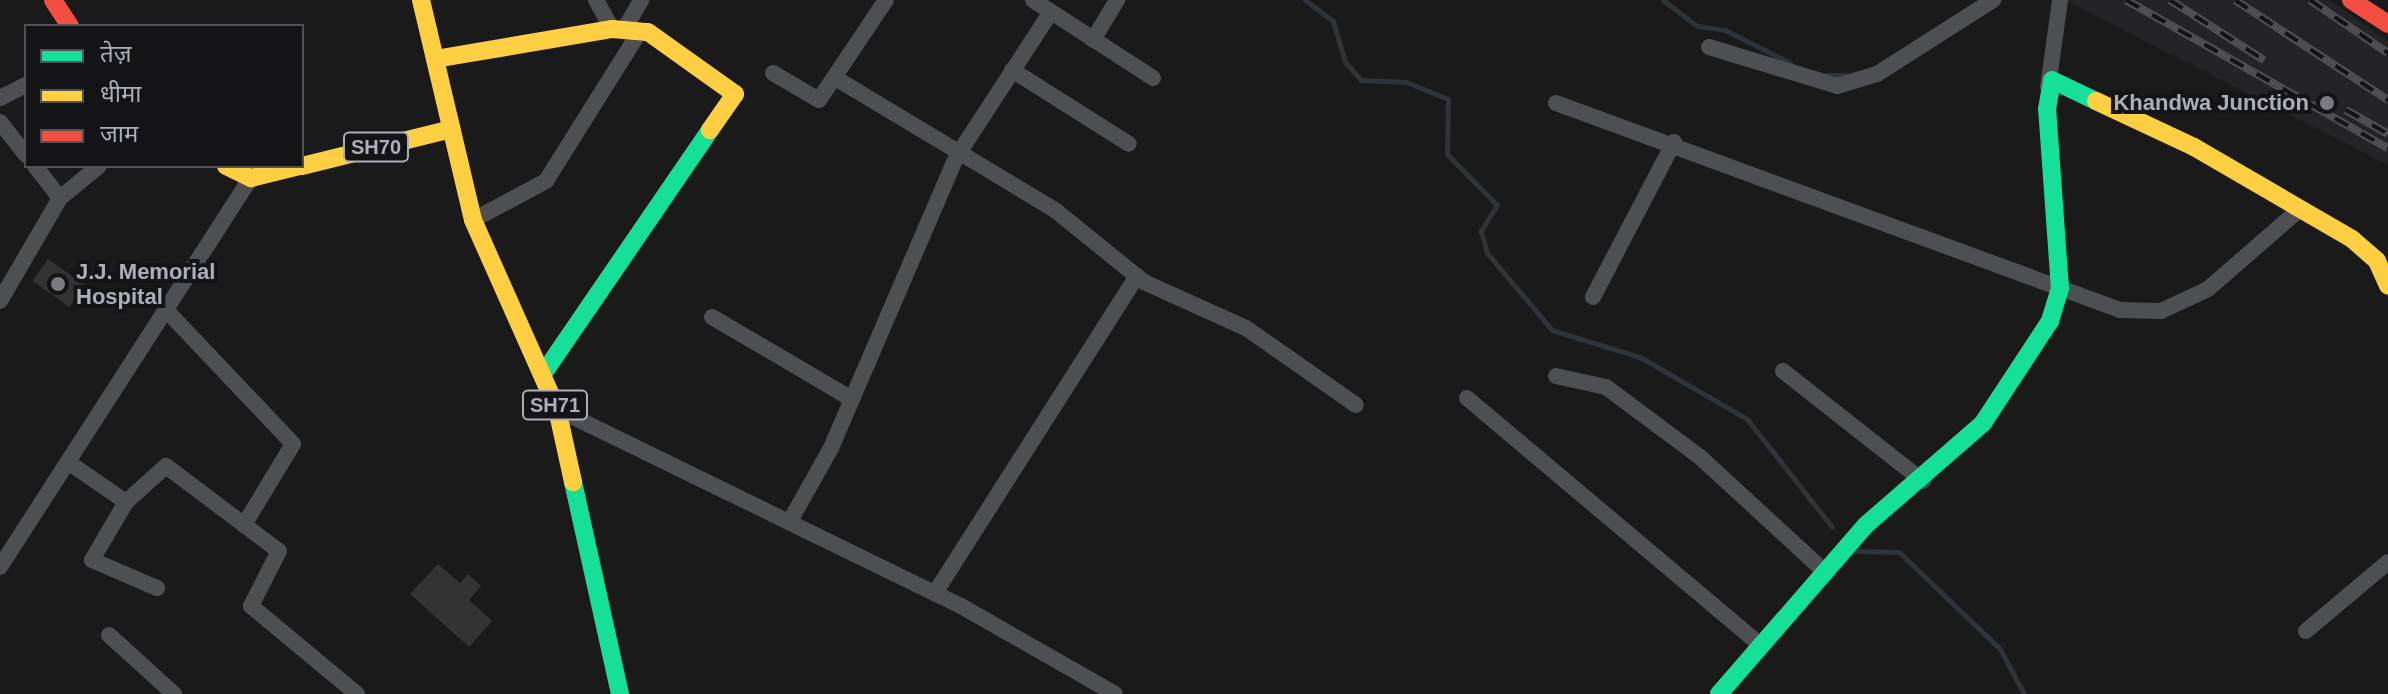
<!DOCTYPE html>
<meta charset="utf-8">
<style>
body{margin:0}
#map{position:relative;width:2388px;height:694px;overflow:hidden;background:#1a1a1a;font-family:Arial,"Noto Sans Devanagari",sans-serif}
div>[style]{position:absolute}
.built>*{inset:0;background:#242426}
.stream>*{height:5px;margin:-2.5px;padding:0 2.5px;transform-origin:2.5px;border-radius:2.5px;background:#2e343b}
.building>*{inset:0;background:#333334;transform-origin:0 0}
.street>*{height:16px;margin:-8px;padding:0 8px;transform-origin:8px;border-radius:8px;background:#4e4f53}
.fast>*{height:18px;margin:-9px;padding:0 9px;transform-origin:9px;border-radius:9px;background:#16e098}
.slow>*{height:18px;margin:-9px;padding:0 9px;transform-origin:9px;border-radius:9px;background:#ffcf43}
.jam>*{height:18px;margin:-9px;padding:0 9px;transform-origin:9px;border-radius:9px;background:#f24e42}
.rail>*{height:8px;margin-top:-4px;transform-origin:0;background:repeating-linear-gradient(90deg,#141416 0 15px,#4f5053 0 30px);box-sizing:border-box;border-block:2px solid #4f5053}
.dots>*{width:22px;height:22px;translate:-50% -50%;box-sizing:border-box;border:4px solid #141416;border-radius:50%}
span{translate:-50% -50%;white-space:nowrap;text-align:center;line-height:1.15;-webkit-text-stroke:8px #141416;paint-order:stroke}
.shield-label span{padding:2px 6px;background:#141416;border:2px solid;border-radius:6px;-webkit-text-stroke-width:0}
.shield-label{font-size:20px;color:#acafb9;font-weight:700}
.poi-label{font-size:22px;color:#acafb9;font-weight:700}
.right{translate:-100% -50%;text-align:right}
.left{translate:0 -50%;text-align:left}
.legend{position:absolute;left:24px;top:24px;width:280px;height:144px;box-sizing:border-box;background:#141416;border:2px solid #515257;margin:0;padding:10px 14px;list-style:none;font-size:24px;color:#acafb9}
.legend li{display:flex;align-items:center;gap:16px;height:40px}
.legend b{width:40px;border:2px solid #515257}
</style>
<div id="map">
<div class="built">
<div style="clip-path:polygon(2064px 0,2330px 0,2388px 41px,2388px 165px)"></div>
</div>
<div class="stream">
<div style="left:1305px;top:0;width:35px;rotate:37deg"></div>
<div style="left:1333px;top:21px;width:43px;rotate:73.7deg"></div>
<div style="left:1345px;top:62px;width:24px;rotate:48deg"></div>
<div style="left:1361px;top:80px;width:45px;rotate:2.5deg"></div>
<div style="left:1406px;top:82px;width:45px;rotate:22deg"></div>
<div style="left:1448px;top:99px;width:55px;rotate:91deg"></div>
<div style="left:1447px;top:154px;width:71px;rotate:45.6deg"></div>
<div style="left:1497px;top:205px;width:31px;rotate:122deg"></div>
<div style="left:1481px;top:231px;width:23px;rotate:75deg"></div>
<div style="left:1487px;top:253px;width:101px;rotate:49.8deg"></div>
<div style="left:1552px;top:330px;width:92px;rotate:17.1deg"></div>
<div style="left:1640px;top:357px;width:124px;rotate:30.1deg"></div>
<div style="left:1747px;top:419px;width:137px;rotate:51.8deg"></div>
<div style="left:1663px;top:0;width:43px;rotate:37.4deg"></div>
<div style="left:1697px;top:26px;width:28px;rotate:8deg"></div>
<div style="left:1725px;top:30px;width:73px;rotate:26.9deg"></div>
<div style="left:1826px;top:75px;width:22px"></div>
<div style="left:1856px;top:551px;width:43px;rotate:1.3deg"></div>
<div style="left:1899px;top:552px;width:140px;rotate:43.8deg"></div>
<div style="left:2000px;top:649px;width:51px;rotate:61.9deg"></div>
</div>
<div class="building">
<div style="left:48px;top:259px;width:45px;height:27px;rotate:35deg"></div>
<div style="clip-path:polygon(438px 564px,460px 583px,468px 574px,481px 586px,469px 600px,492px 621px,469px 647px,410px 594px)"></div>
</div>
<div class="street">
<div style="left:596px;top:0;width:33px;rotate:61deg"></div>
<div style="left:1033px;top:0;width:143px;rotate:33deg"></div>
<div style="left:624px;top:30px;width:34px;rotate:-60deg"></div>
<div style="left:1093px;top:40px;width:47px;rotate:-59deg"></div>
<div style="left:1709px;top:47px;width:134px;rotate:16.9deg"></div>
<div style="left:1837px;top:86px;width:42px;rotate:-16.7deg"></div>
<div style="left:1877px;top:74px;width:138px;rotate:-32.5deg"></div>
<div style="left:1012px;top:70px;width:138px;rotate:32.3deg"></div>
<div style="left:773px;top:73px;width:53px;rotate:30.4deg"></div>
<div style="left:819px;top:100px;width:120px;rotate:-56.2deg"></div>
<div style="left:837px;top:79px;width:254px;rotate:31deg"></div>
<div style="left:1055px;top:210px;width:114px;rotate:39deg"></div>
<div style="left:1144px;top:282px;width:112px;rotate:24.3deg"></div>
<div style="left:1246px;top:328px;width:134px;rotate:35deg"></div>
<div style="left:2048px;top:87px;width:88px;rotate:-82.1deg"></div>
<div style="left:0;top:98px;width:29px;rotate:-27deg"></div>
<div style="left:1556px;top:103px;width:601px;rotate:20.15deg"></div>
<div style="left:2120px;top:310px;width:41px;rotate:1.4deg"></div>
<div style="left:2161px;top:311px;width:52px;rotate:-25.1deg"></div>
<div style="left:2208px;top:289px;width:122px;rotate:-41deg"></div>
<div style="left:0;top:122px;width:42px;rotate:51.8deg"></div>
<div style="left:35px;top:166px;width:41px;rotate:52deg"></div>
<div style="left:473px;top:220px;width:83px;rotate:-28.1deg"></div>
<div style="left:546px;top:181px;width:177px;rotate:-57.9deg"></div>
<div style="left:1593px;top:297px;width:175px;rotate:-62.4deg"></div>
<div style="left:0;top:301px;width:119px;rotate:-59.8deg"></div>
<div style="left:60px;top:198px;width:50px;rotate:-39.4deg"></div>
<div style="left:167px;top:311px;width:183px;rotate:46.5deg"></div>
<div style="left:293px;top:444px;width:95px;rotate:121.2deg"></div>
<div style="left:712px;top:317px;width:162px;rotate:30.4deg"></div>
<div style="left:1783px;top:371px;width:178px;rotate:38.2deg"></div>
<div style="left:1556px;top:376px;width:51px;rotate:12.4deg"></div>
<div style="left:1606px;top:387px;width:117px;rotate:36.7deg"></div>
<div style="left:1700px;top:457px;width:170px;rotate:42.6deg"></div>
<div style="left:1467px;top:398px;width:385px;rotate:40.1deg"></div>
<div style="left:557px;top:409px;width:449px;rotate:26deg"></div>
<div style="left:961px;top:606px;width:177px;rotate:29.7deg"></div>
<div style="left:68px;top:462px;width:70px;rotate:34.6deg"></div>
<div style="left:126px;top:502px;width:54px;rotate:-42deg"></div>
<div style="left:166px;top:466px;width:141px;rotate:37deg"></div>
<div style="left:279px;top:551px;width:62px;rotate:117deg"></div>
<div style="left:251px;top:606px;width:138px;rotate:39.7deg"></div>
<div style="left:126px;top:502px;width:67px;rotate:120.4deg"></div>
<div style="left:92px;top:560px;width:71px;rotate:23.3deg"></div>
<div style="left:790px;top:521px;width:84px;rotate:-60.7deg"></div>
<div style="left:831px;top:448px;width:318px;rotate:-66.7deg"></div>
<div style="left:957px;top:156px;width:172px;rotate:-56.9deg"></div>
<div style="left:0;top:567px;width:463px;rotate:-57.2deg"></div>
<div style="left:935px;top:593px;width:376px;rotate:-57.5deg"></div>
<div style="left:2306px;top:631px;width:107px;rotate:-40.1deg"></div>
<div style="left:109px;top:635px;width:88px;rotate:42.2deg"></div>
</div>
<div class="fast">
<div style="left:543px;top:374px;width:296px;rotate:-55.6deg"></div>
<div style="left:573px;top:482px;width:217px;rotate:77.5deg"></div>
<div style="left:1719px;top:694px;width:225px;rotate:-49deg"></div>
<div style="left:1867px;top:524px;width:154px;rotate:-41deg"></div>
<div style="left:1983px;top:423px;width:122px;rotate:-56.7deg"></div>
<div style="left:2050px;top:321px;width:34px;rotate:-73deg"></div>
<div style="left:2060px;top:289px;width:180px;rotate:-94.1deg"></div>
<div style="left:2047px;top:109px;width:29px;rotate:-80deg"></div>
<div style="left:2052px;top:80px;width:49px;rotate:25.5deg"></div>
</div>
<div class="slow">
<div style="left:421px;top:0;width:226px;rotate:76.7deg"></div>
<div style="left:473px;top:220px;width:207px;rotate:66deg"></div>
<div style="left:557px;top:409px;width:75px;rotate:77.6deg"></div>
<div style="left:435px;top:59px;width:180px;rotate:-9.6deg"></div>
<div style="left:612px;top:29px;width:36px;rotate:5deg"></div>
<div style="left:648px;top:32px;width:107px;rotate:35.5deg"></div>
<div style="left:735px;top:94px;width:44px;rotate:124.8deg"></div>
<div style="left:2096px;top:101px;width:108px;rotate:25.1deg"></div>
<div style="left:2194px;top:147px;width:183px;rotate:30.2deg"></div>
<div style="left:2352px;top:239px;width:33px;rotate:41deg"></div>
<div style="left:2377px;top:261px;width:27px;rotate:66deg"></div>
<div style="left:226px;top:166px;width:28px;rotate:26deg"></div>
<div style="left:251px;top:178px;width:50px;rotate:-13.8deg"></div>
<div style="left:302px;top:166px;width:154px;rotate:-13.9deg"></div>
</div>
<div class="jam">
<div style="left:53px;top:0;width:31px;rotate:57deg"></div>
<div style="left:2351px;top:0;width:44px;rotate:33deg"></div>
</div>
<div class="rail">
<div style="left:2126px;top:0;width:301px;rotate:29.5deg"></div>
<div style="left:2170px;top:0;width:112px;rotate:32.6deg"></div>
<div style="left:2235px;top:0;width:183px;rotate:33.2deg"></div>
<div style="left:2310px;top:0;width:94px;rotate:34.2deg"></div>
<div style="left:2346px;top:110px;width:48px;rotate:29.7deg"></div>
</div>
<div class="dots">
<div style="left:2327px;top:103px;background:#797b81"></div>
<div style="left:58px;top:284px;background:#797b81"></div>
</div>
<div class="shield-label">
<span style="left:376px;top:147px">SH70</span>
<span style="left:555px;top:405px">SH71</span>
</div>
<div class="poi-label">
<span class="right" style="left:2309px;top:103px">Khandwa Junction</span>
<span class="left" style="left:76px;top:284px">J.J. Memorial<br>Hospital</span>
</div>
<ul class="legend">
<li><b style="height:10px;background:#16e098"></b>तेज़</li>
<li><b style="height:10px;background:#ffcf43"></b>धीमा</li>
<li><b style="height:10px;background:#f24e42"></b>जाम</li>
</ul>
</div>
